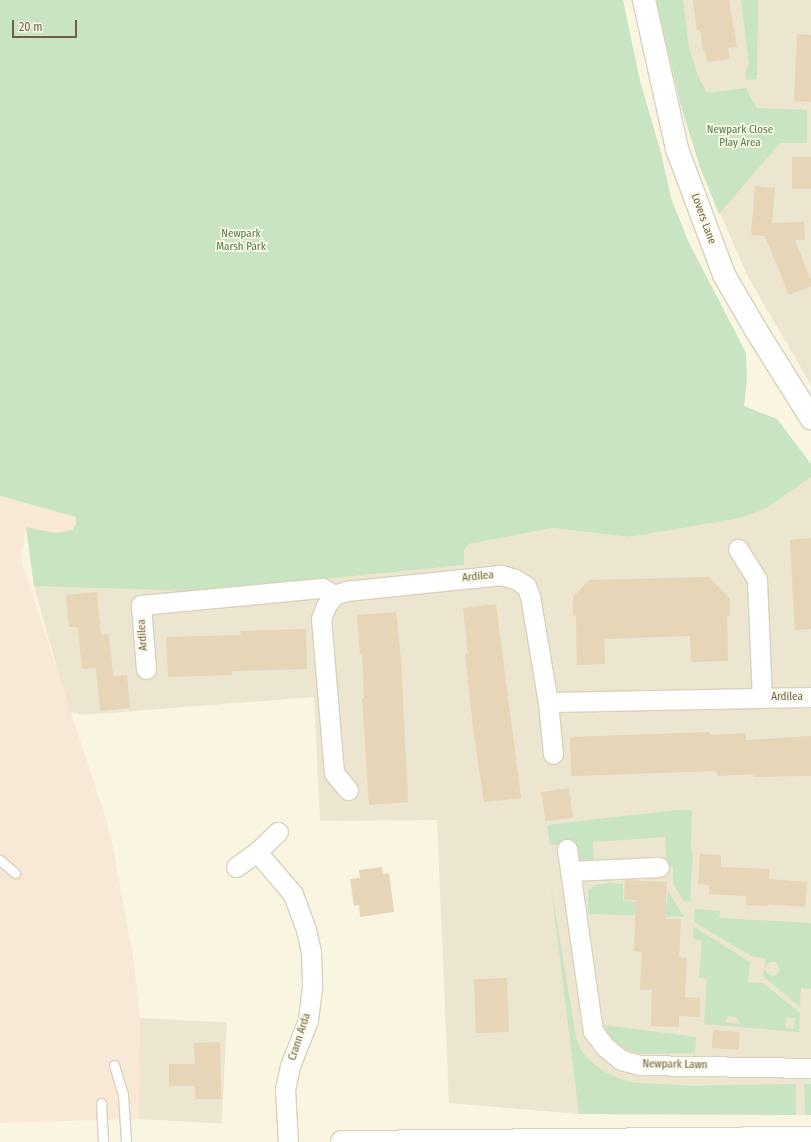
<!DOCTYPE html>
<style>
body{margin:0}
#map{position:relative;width:811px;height:1142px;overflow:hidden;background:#f9f5e1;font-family:"Fira Sans Condensed",sans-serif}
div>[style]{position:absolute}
.residential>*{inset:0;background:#ece5cf;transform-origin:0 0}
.commercial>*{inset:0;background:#f8e8d6}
.green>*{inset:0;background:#c8e4c2}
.building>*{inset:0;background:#e6d5b7;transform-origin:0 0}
.roads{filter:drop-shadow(1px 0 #d9d1bc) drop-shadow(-1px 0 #d9d1bc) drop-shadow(0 1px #d9d1bc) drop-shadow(0 -1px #d9d1bc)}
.service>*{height:9px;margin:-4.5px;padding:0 4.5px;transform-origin:4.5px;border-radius:4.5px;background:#fff}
.minor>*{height:19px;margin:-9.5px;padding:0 9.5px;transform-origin:9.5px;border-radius:9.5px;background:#fff}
.tertiary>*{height:22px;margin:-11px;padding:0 11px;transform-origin:11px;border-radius:11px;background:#fff}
.secondary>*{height:22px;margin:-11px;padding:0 11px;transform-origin:11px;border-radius:11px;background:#fff}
span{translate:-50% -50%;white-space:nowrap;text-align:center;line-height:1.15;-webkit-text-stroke:3.5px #fcf9e7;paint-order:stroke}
.park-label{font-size:11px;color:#4e7c4b}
.street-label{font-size:11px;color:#6d5f4b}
.scale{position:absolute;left:12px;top:20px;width:65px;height:18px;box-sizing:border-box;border:2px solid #6d5f4b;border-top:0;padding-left:5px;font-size:12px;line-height:14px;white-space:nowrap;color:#6d5f4b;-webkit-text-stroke:3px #fcf9e7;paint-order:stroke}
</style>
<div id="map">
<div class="residential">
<div style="clip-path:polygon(656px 0,811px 0,811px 385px,748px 277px,700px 167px,681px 106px)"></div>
<div style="clip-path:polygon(811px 477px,811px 1115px,579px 1114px,449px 1103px,437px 820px,320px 821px,314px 697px,82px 715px,69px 711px,34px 586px,185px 591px,303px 581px,464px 565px,464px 550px,469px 544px,553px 528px,629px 537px,768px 507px)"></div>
<div style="left:140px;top:1018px;width:87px;height:101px;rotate:3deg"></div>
</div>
<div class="commercial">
<div style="clip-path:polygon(0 496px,76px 517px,76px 525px,72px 530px,56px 533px,26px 527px,21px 559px,110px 832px,133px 956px,140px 1018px,139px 1119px,0 1123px)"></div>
</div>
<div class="green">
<div style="clip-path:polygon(0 0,623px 0,640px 81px,661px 153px,671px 198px,688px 241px,746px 353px,747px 380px,744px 406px,777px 419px,811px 464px,811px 477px,768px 507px,740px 518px,629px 537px,553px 528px,469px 544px,464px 550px,464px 565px,303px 581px,185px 591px,34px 586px,26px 527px,56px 533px,72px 530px,76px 525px,76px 517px,0 496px)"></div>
<div style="clip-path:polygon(656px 0,683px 0,689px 48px,698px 76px,707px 93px,747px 88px,749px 95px,757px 108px,807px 110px,807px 143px,780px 143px,719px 214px,700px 167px,681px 106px)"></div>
<div style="clip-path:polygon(741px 0,758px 0,757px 79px,746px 80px,745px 73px,749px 64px)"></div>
<div style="clip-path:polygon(677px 810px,692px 810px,691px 851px,693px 851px,690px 902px,684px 902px,673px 883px,673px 867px,667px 866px,665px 837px,593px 842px,594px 860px,576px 861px,574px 844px,550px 845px,547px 825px)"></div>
<div style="clip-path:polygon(608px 883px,623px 884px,623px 901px,667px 903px,668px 891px,684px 917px,588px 914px,588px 890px,596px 885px)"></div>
<div style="clip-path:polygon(551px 886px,576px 1037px,581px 1050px,588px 1059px,606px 1073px,629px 1082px,689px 1086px,796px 1084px,796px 1115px,579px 1114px)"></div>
<div style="clip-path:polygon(evenodd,695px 909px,720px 911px,719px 918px,811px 923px,811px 989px,801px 988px,800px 1007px,763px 976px,766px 958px,751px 956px,694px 922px,695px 909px,771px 962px,776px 962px,780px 969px,778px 973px,773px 976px,767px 973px,765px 969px,767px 964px,771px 962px)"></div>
<div style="clip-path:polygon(evenodd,694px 927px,750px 962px,748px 982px,763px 983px,800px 1013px,799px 1032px,704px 1024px,707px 979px,699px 978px,702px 940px,693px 939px,694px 927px,728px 1016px,736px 1017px,740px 1024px,725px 1022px,728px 1016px,694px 927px,786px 1017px,795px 1018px,794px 1029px,785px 1028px,786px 1017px)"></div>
<div style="clip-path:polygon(604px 1025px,696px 1037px,695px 1053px,643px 1054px,623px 1049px,610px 1038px)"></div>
<div style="clip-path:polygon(804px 1084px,811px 1084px,811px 1115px,805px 1115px)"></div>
</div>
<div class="building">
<div style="clip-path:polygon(693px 0,729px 0,737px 47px,728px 48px,730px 59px,707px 62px,705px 50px,703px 51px,700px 30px,697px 31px)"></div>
<div style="clip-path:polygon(797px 34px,811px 35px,811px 102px,794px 101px)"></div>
<div style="left:792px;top:157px;width:19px;height:32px"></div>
<div style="clip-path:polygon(755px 186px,775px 188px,772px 223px,804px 222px,805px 240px,795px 240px,811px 280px,811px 286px,789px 295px,765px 236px,751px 235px)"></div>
<div style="clip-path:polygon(811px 538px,811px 629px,795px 630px,790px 540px)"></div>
<div style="clip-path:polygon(709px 577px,730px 599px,730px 616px,727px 616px,728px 661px,691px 662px,690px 636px,604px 639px,605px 664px,577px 665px,576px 615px,573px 616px,573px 597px,589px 580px)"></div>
<div style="clip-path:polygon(97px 592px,101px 635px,109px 634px,113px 676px,127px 675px,130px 708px,100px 711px,96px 668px,82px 669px,78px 627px,69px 627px,66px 595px)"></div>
<div style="clip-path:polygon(496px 604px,521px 798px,484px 802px,473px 727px,465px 654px,468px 654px,463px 608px)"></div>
<div style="clip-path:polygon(396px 612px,401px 659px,408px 802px,369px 805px,362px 698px,364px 698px,362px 653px,360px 654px,357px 615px)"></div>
<div style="clip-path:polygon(306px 629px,307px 669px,232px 671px,232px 675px,168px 677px,166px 637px,241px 635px,240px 631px)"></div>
<div style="clip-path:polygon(710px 732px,710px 735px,746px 733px,746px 740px,811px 736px,811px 776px,754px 777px,753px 774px,717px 776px,716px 771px,571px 776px,570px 737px)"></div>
<div style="left:569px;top:788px;width:30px;height:28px;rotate:82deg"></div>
<div style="clip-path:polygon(700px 854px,721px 855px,721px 867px,770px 869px,769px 879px,807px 882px,805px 907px,768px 904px,768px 906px,746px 905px,746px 896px,709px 894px,710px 885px,698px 884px)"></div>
<div style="clip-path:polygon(382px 867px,383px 874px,389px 873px,394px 912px,360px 917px,359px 905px,354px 906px,350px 879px,360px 878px,359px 870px)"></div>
<div style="clip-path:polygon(625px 880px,667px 882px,665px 919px,681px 919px,679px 957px,687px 958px,685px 997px,700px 998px,700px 1017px,679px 1016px,679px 1027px,651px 1026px,652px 990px,640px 990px,642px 952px,634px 951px,636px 900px,624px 900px)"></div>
<div style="left:507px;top:978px;width:54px;height:33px;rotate:88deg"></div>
<div style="left:713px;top:1030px;width:27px;height:18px;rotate:4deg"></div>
<div style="clip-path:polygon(220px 1042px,221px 1099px,195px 1099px,195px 1086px,169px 1086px,169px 1064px,195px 1064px,194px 1043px)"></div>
</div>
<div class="roads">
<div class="service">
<div style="left:0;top:860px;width:20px;rotate:41deg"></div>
<div style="left:114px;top:1065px;width:31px;rotate:73deg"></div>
<div style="left:123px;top:1095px;width:47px;rotate:86.3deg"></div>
<div style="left:101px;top:1103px;width:39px;rotate:87deg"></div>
</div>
<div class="minor">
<div style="left:738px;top:549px;width:36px;rotate:58deg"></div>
<div style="left:757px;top:580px;width:117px;rotate:87.6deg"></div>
<div style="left:146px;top:669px;width:64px;rotate:-94.5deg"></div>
<div style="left:141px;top:605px;width:182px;rotate:-5.4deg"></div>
<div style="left:322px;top:588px;width:14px;rotate:30deg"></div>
<div style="left:548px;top:702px;width:263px;rotate:-1.1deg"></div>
<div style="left:348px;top:790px;width:22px;rotate:-129deg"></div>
<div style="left:334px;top:773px;width:155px;rotate:-94.8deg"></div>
<div style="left:321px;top:619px;width:14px;rotate:-69deg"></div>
<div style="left:326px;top:606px;width:14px;rotate:-54deg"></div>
<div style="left:334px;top:595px;width:13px;rotate:-18deg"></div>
<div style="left:346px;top:591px;width:156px;rotate:-5.9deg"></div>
<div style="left:501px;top:575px;width:15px;rotate:16deg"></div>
<div style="left:515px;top:579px;width:13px;rotate:32deg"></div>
<div style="left:526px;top:586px;width:11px;rotate:68deg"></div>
<div style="left:530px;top:596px;width:108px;rotate:80.4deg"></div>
<div style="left:548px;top:702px;width:52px;rotate:84.5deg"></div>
<div style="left:567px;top:849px;width:184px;rotate:81.9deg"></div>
<div style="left:593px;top:1031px;width:20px;rotate:53deg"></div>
<div style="left:605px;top:1047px;width:21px;rotate:39deg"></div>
<div style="left:621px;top:1060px;width:20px;rotate:15deg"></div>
<div style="left:640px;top:1065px;width:171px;rotate:1deg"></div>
<div style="left:257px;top:852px;width:29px;rotate:-44deg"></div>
<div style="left:236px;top:867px;width:26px;rotate:-36deg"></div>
<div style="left:257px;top:852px;width:55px;rotate:49.4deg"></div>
<div style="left:293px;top:894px;width:38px;rotate:70deg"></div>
<div style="left:306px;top:930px;width:23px;rotate:77deg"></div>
<div style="left:311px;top:952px;width:35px;rotate:88deg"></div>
<div style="left:312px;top:987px;width:33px;rotate:97deg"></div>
<div style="left:308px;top:1020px;width:49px;rotate:111.4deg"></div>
<div style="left:290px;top:1066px;width:24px;rotate:102deg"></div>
<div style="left:285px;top:1089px;width:53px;rotate:86.8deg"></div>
<div style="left:570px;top:871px;width:89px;rotate:-2.6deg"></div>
</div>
<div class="tertiary">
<div style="left:644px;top:0;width:153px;rotate:77.5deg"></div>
<div style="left:677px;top:149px;width:134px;rotate:69.5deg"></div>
<div style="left:724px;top:275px;width:64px;rotate:59.8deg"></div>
<div style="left:756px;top:330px;width:104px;rotate:58deg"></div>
</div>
<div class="secondary">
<div style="left:342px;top:1142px;width:469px;rotate:-0.5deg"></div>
</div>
</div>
<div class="park-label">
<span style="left:740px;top:137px">Newpark Close<br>Play Area</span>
<span style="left:241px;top:241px">Newpark<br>Marsh Park</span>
</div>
<div class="street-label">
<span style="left:703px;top:219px;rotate:70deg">Lovers Lane</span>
<span style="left:478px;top:577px;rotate:-6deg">Ardilea</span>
<span style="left:143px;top:635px;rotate:-94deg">Ardilea</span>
<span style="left:787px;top:697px">Ardilea</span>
<span style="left:300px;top:1037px;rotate:-72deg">Crann Arda</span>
<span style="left:675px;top:1065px;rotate:1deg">Newpark Lawn</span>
</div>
<div class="scale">20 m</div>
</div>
